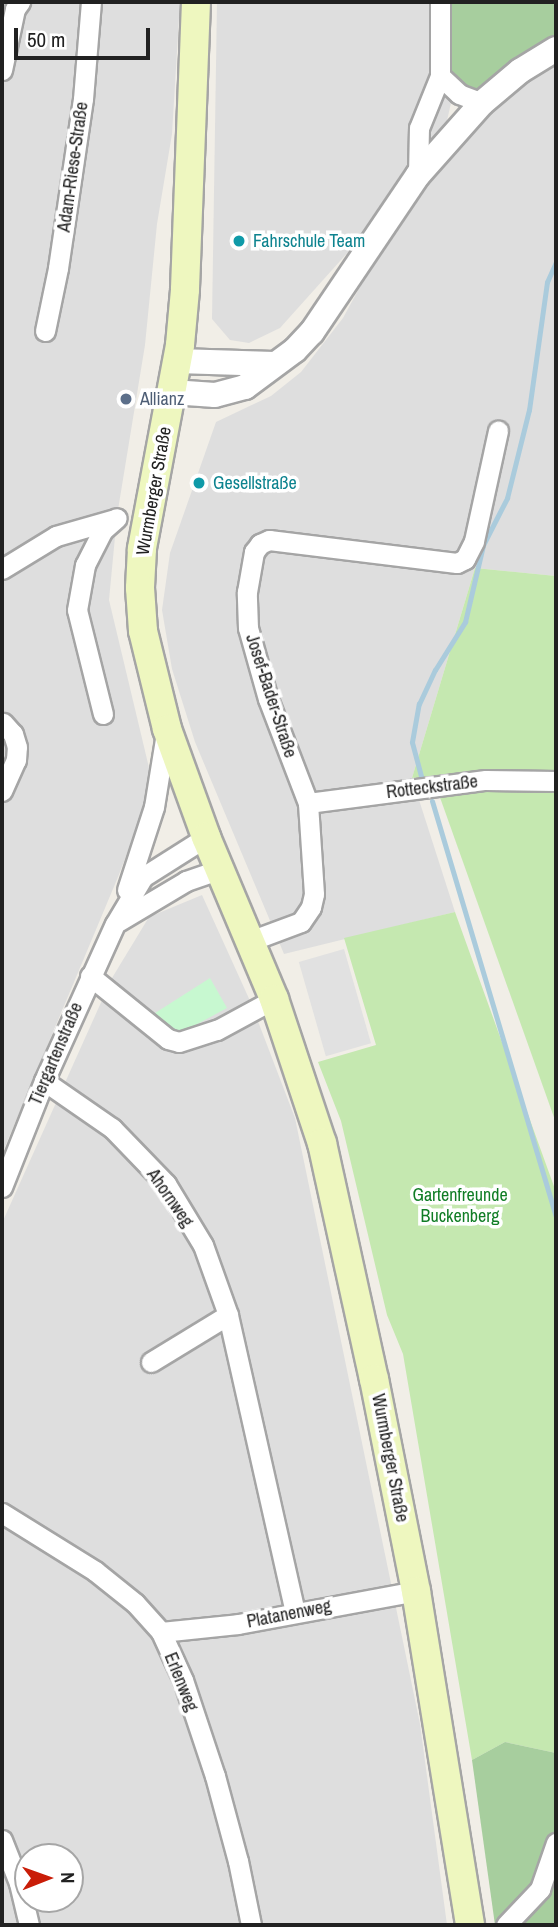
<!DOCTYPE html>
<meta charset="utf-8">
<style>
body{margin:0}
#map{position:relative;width:558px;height:1927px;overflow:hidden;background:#f1eee7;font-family:"Archivo Narrow",sans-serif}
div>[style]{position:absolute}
.residential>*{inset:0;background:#dedede}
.grass>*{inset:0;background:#c5e8b0}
.forest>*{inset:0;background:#a7ce9e}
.park>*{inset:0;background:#c7f8d0}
.parking>*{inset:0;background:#e1e1e1;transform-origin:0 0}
.stream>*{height:5px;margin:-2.5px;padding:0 2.5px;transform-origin:2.5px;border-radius:2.5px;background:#aacbdc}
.roads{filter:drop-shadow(2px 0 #a5a5a5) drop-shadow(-2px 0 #a5a5a5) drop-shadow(0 2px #a5a5a5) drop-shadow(0 -2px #a5a5a5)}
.minor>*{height:19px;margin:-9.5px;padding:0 9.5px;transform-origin:9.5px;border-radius:9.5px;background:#fff}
.tertiary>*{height:24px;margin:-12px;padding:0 12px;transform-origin:12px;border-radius:12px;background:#fff}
.secondary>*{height:28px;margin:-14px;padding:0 14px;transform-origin:14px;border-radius:14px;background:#eef7bf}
.dots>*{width:19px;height:19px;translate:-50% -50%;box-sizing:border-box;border:4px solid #fff;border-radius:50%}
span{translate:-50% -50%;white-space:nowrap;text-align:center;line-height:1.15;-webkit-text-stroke:7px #fff;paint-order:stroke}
.street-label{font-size:18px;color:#212121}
.culture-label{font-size:18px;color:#0d838f}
.left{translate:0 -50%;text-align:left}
.service-label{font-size:18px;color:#4e5e75}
.park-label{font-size:18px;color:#107d25}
.frame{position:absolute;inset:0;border:4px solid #212121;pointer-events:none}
.north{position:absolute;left:14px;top:1843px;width:70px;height:70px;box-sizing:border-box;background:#fff;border:2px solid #a6a6a6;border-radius:50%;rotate:89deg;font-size:19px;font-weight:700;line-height:28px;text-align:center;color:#212121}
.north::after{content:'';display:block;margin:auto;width:24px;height:32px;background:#c91d08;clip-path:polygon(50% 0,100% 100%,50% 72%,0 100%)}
.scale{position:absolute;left:14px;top:28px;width:136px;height:32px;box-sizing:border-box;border:4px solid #212121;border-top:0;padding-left:9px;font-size:21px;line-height:24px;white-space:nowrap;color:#212121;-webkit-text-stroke:5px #fff;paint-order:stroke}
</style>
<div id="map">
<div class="residential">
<div style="clip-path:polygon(2px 2px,180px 2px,172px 134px,157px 224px,145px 345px,117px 516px,109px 600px,151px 776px,141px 817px,118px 877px,2px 1154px)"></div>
<div style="clip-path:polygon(217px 2px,437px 2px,456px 81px,446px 125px,393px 202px,280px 328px,249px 343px,230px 340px,212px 319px)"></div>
<div style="clip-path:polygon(556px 62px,556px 576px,475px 568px,412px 778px,455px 912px,284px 954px,195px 742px,172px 669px,162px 610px,170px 553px,216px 422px,271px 396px,301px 372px,343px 318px,398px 217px,462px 135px,531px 76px)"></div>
<div style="clip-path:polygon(evenodd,202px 895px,251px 1003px,295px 1118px,420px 1724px,447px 1925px,2px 1925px,2px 1223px,112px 978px,149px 917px,202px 895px,28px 1857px,70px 1857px,70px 1899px,28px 1899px,28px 1857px)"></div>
</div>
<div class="grass">
<div style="clip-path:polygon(475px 568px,556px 576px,556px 775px,517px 772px,412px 778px)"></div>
<div style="clip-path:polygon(437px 789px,556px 792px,556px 1123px)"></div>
<div style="clip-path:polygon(455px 912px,556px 1192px,556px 1753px,505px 1742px,472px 1760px,403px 1354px,387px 1315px,341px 1121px,318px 1062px,376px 1045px,344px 938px)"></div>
</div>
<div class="forest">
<div style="clip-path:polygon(436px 2px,556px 2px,556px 40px,482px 92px,453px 84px)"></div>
<div style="clip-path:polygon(505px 1742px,556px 1753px,556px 1925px,495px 1925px,472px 1760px)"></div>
</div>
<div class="park">
<div style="clip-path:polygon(210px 978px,227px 1008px,177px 1035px,152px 1015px)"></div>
</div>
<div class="parking">
<div style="left:344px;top:949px;width:98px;height:47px;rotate:74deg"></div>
</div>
<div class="stream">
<div style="left:421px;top:776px;width:35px;rotate:-105deg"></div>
<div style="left:412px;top:742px;width:39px;rotate:-80deg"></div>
<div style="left:419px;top:704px;width:38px;rotate:-65deg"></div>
<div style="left:435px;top:670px;width:57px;rotate:-58deg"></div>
<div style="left:465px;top:622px;width:79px;rotate:-76.8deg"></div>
<div style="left:483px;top:545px;width:53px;rotate:-62.9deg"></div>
<div style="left:507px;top:498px;width:91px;rotate:-76deg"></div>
<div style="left:529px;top:410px;width:129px;rotate:-82deg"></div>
<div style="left:547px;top:282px;width:22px;rotate:-66deg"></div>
<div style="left:432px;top:801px;width:433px;rotate:73.4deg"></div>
</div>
<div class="roads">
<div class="minor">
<div style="left:440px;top:2px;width:74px;rotate:90deg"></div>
<div style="left:440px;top:76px;width:26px;rotate:43deg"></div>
<div style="left:459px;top:94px;width:25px;rotate:21deg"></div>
<div style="left:2px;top:70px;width:62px;rotate:-78deg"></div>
<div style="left:15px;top:9px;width:9px;rotate:-54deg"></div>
<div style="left:418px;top:175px;width:47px;rotate:-88.8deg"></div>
<div style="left:419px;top:128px;width:56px;rotate:-68deg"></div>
<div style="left:45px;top:331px;width:64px;rotate:-78.3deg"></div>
<div style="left:58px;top:268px;width:171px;rotate:-81.6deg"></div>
<div style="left:83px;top:99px;width:97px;rotate:-85.3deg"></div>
<div style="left:2px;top:569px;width:63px;rotate:-31.4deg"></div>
<div style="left:56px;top:536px;width:61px;rotate:-16.1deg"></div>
<div style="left:103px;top:714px;width:107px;rotate:-104deg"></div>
<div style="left:77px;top:610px;width:46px;rotate:-79.9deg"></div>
<div style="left:85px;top:565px;width:39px;rotate:-63deg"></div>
<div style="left:103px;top:530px;width:18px;rotate:-41deg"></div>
<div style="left:2px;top:791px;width:34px;rotate:-66deg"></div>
<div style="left:16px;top:760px;width:13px;rotate:-86deg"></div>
<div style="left:17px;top:747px;width:14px;rotate:-107deg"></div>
<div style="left:13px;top:734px;width:15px;rotate:-132deg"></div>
<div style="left:308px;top:803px;width:179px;rotate:-7.4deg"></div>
<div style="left:486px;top:780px;width:70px;rotate:0.8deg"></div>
<div style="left:127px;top:890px;width:87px;rotate:-72deg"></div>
<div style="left:154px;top:807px;width:75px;rotate:-80.8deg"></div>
<div style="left:119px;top:921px;width:78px;rotate:-30.8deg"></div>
<div style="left:186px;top:881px;width:36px;rotate:-19deg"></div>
<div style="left:250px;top:941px;width:54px;rotate:-20.4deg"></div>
<div style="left:301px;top:922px;width:18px;rotate:-56deg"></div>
<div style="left:311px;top:907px;width:13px;rotate:-77deg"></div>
<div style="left:314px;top:894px;width:91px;rotate:-93.8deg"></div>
<div style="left:308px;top:803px;width:111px;rotate:-111deg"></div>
<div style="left:268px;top:699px;width:74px;rotate:-105.7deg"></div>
<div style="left:248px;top:628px;width:36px;rotate:-92deg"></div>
<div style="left:247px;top:592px;width:41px;rotate:-80.1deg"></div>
<div style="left:254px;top:552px;width:10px;rotate:-53deg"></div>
<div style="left:260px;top:544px;width:10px;rotate:-24deg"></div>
<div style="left:269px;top:540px;width:189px;rotate:7deg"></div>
<div style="left:457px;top:563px;width:9px;rotate:-27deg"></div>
<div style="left:465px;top:559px;width:20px;rotate:-63deg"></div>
<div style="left:474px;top:541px;width:113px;rotate:-77.7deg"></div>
<div style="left:90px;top:976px;width:100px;rotate:38.9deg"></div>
<div style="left:168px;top:1039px;width:11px;rotate:15deg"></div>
<div style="left:179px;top:1042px;width:40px;rotate:-18deg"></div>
<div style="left:217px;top:1030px;width:65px;rotate:-28.5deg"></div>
<div style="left:44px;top:1081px;width:83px;rotate:34.7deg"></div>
<div style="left:112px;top:1128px;width:78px;rotate:46deg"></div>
<div style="left:166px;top:1184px;width:71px;rotate:58.8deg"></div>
<div style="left:203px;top:1245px;width:74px;rotate:70.3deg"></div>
<div style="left:228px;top:1315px;width:304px;rotate:77.3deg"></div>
<div style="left:2px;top:1187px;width:114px;rotate:-68.4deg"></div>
<div style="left:44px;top:1081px;width:172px;rotate:-65.7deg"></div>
<div style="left:115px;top:924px;width:55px;rotate:-59.2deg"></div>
<div style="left:143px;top:877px;width:75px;rotate:-32.4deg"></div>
<div style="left:151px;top:1362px;width:90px;rotate:-31.4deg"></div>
<div style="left:2px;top:1513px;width:110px;rotate:31.9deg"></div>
<div style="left:95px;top:1571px;width:51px;rotate:38.7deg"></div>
<div style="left:135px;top:1603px;width:39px;rotate:48deg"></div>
<div style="left:161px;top:1632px;width:53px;rotate:65.4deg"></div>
<div style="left:183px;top:1680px;width:101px;rotate:71.6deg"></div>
<div style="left:215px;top:1776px;width:88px;rotate:74.9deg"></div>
<div style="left:238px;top:1861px;width:65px;rotate:78.5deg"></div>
<div style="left:161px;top:1632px;width:77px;rotate:-5.9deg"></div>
<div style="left:238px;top:1624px;width:181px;rotate:-10.5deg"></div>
<div style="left:2px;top:1840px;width:46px;rotate:68.4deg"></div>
<div style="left:19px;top:1883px;width:43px;rotate:76.6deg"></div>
<div style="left:506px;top:1925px;width:50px;rotate:-46.6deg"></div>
<div style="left:540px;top:1889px;width:49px;rotate:-70.8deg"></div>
</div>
<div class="tertiary">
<div style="left:177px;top:361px;width:97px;rotate:1.8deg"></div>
<div style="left:172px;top:392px;width:43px;rotate:4deg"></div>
<div style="left:215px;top:395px;width:31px;rotate:-15deg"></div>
<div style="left:245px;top:387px;width:62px;rotate:-36.5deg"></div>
<div style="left:295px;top:350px;width:25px;rotate:-47deg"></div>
<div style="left:312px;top:332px;width:189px;rotate:-56deg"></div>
<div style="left:418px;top:175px;width:96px;rotate:-48.4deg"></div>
<div style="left:482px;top:103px;width:50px;rotate:-40.1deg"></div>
<div style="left:520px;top:71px;width:42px;rotate:-31.4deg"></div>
</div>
<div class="secondary">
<div style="left:196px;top:2px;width:288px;rotate:92.2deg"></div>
<div style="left:185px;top:290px;width:55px;rotate:95.2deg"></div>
<div style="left:180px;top:345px;width:208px;rotate:100.6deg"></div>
<div style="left:142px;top:549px;width:39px;rotate:93deg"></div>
<div style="left:140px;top:588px;width:43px;rotate:86deg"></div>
<div style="left:143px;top:631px;width:101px;rotate:76.2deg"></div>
<div style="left:167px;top:729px;width:115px;rotate:70.1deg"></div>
<div style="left:206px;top:837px;width:176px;rotate:67.2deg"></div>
<div style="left:274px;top:999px;width:152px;rotate:71.6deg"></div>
<div style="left:322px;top:1143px;width:242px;rotate:77.6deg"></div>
<div style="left:374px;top:1379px;width:216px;rotate:78.8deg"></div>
<div style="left:416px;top:1591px;width:338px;rotate:80.8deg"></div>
</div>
</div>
<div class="dots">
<div style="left:239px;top:241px;background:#0f9aa8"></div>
<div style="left:126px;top:399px;background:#5c6f8a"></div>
<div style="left:199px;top:483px;background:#0f9aa8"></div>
</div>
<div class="street-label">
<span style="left:73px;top:167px;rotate:-82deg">Adam-Riese-Straße</span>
<span style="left:154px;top:491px;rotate:-80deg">Wurmberger Straße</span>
<span style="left:271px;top:696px;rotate:72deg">Josef-Bader-Straße</span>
<span style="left:432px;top:787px;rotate:-7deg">Rotteckstraße</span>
<span style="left:56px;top:1054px;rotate:-67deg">Tiergartenstraße</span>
<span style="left:170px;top:1198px;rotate:55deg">Ahornweg</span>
<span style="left:390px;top:1458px;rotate:79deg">Wurmberger Straße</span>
<span style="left:289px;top:1614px;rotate:-11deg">Platanenweg</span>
<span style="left:181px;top:1682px;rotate:68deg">Erlenweg</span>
</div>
<div class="culture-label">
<span class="left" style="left:253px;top:241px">Fahrschule Team</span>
<span class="left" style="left:213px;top:483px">Gesellstraße</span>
</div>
<div class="service-label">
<span class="left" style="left:140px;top:399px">Allianz</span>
</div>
<div class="park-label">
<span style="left:460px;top:1206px">Gartenfreunde<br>Buckenberg</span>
</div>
<div class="frame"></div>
<div class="north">N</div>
<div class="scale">50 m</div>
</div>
